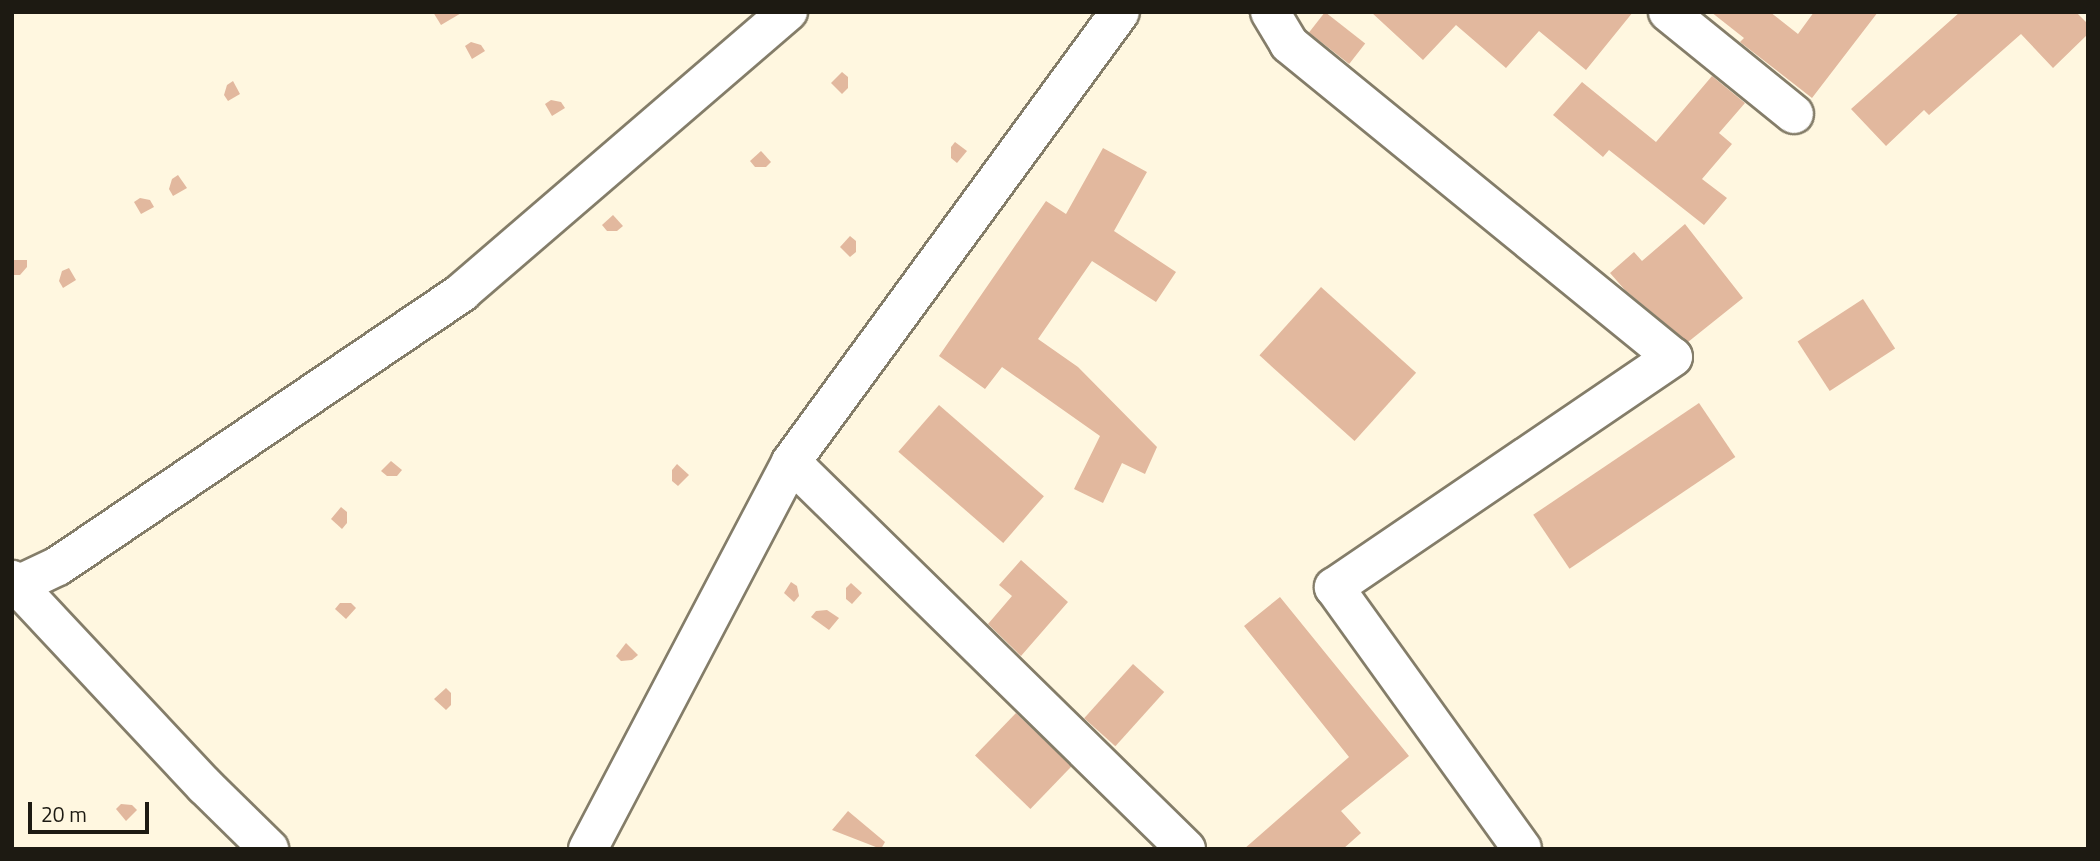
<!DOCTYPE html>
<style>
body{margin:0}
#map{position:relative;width:2100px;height:861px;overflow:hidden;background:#fff7e0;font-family:"Titillium Web",sans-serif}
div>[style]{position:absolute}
.building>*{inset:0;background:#e2b89e;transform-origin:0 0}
.roads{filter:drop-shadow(2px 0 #847d69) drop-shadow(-2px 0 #847d69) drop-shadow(0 2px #847d69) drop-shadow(0 -2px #847d69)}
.minor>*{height:38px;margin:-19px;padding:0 19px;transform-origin:19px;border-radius:19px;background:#fff}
span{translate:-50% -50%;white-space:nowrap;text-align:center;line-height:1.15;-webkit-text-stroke:5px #fff7e0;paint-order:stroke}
.frame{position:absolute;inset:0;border:14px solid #1d1a12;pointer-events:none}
.scale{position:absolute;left:28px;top:802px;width:121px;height:32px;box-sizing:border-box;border:4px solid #1d1a12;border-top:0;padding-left:9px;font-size:21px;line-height:24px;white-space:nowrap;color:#1d1a12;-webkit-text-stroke:5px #fff7e0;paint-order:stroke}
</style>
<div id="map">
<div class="building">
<div style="clip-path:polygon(433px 12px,463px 12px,441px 25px)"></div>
<div style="left:1325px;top:12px;width:51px;height:26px;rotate:38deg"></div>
<div style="clip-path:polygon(1371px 12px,1633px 12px,1586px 70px,1539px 31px,1506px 68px,1456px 25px,1423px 60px)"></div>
<div style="clip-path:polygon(1711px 12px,1770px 12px,1798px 34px,1814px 12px,1878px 12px,1812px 98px,1740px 42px,1744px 38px)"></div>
<div style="clip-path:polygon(1960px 12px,2076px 12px,2088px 24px,2088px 34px,2053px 68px,2021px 34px,1929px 115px,1924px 110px,1886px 146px,1851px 109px)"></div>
<div style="clip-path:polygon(471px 42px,481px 45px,485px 51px,472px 59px,465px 46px)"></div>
<div style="clip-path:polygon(842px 72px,848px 77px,848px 88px,842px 94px,831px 83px)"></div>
<div style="clip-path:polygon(1712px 76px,1745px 103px,1719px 133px,1732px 144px,1702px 179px,1727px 198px,1704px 225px,1609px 150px,1603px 157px,1553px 115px,1582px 82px,1656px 142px)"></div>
<div style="clip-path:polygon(233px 81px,240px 94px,228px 101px,224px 95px,227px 85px)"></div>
<div style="clip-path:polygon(551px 100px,561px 102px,565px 108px,552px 116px,545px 104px)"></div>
<div style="clip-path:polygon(955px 142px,967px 151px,957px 163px,951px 158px,951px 147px)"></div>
<div style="clip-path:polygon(1103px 148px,1147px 172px,1114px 231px,1176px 272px,1156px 302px,1092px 261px,1038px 339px,1078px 367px,1157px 447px,1145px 474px,1122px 463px,1103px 503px,1074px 489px,1100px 436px,1002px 367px,985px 389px,939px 356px,1046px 201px,1066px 214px)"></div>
<div style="clip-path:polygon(761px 151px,771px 162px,766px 167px,755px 167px,750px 161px)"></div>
<div style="clip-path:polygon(178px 175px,187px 188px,173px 196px,169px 189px,172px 179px)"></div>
<div style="clip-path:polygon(140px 198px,150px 200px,154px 207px,141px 214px,134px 202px)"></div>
<div style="clip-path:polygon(613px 215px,623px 226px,617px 231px,607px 231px,602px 225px)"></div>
<div style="clip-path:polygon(1685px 224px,1743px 298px,1688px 342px,1625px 290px,1610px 273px,1634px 252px,1642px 261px)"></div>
<div style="clip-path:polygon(850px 236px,856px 241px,856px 252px,850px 257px,840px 247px)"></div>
<div style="clip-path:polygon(12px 260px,27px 260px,27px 267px,20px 275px,12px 275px)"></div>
<div style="clip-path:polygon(69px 268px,76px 280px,63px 288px,59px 281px,62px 271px)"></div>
<div style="left:1321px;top:287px;width:128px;height:92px;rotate:42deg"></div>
<div style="left:1863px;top:299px;width:59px;height:78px;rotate:57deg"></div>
<div style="left:1699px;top:403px;width:65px;height:200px;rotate:56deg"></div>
<div style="left:939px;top:405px;width:139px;height:62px;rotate:41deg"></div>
<div style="clip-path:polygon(391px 461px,402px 470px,397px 476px,387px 476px,381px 471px)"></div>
<div style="clip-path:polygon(677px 464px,689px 475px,678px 486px,672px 481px,672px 470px)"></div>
<div style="clip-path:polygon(341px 507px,347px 512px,347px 523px,342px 529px,331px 519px)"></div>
<div style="clip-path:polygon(1021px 560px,1068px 602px,1021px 656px,988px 624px,1012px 596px,999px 585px)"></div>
<div style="clip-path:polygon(791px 582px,797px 586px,799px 596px,794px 602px,784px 593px)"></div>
<div style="clip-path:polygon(851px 583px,862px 593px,852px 604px,846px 599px,846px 588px)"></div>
<div style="clip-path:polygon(1280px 597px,1409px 756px,1341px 811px,1361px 833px,1343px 849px,1244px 849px,1349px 757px,1244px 626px)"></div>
<div style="clip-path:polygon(340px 603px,351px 603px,356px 608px,346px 619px,335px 609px)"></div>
<div style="clip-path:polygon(827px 610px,839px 618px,829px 630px,811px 617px,816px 611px)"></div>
<div style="clip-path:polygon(626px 643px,638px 655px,632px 660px,621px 661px,616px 656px)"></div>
<div style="left:1133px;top:664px;width:42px;height:73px;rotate:42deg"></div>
<div style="clip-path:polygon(446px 688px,451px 693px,451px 705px,446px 710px,434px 699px)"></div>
<div style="left:1016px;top:713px;width:77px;height:59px;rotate:44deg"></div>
<div style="clip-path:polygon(121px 804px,132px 805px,137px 810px,126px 821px,116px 809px)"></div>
<div style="clip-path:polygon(848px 811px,885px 842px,881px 849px,832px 830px)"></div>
</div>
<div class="roads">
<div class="minor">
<div style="left:1270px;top:12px;width:37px;rotate:59deg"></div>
<div style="left:1289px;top:44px;width:495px;rotate:39.2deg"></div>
<div style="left:1673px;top:357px;width:410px;rotate:145.8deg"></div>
<div style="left:1334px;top:587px;width:322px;rotate:54.3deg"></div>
<div style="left:1668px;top:12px;width:162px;rotate:39deg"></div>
<div style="left:791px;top:462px;width:553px;rotate:44.41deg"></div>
<div style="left:12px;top:580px;width:8px;rotate:40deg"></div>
<div style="left:18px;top:585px;width:44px;rotate:-25.4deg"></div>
<div style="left:58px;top:566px;width:488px;rotate:-34.1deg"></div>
<div style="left:462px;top:292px;width:430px;rotate:-40.7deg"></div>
<div style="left:12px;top:580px;width:282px;rotate:46.9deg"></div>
<div style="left:205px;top:786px;width:90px;rotate:44.5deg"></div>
<div style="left:588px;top:849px;width:437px;rotate:-62.3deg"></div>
<div style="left:791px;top:462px;width:557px;rotate:-53.83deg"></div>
</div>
</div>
<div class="frame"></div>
<div class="scale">20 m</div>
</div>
